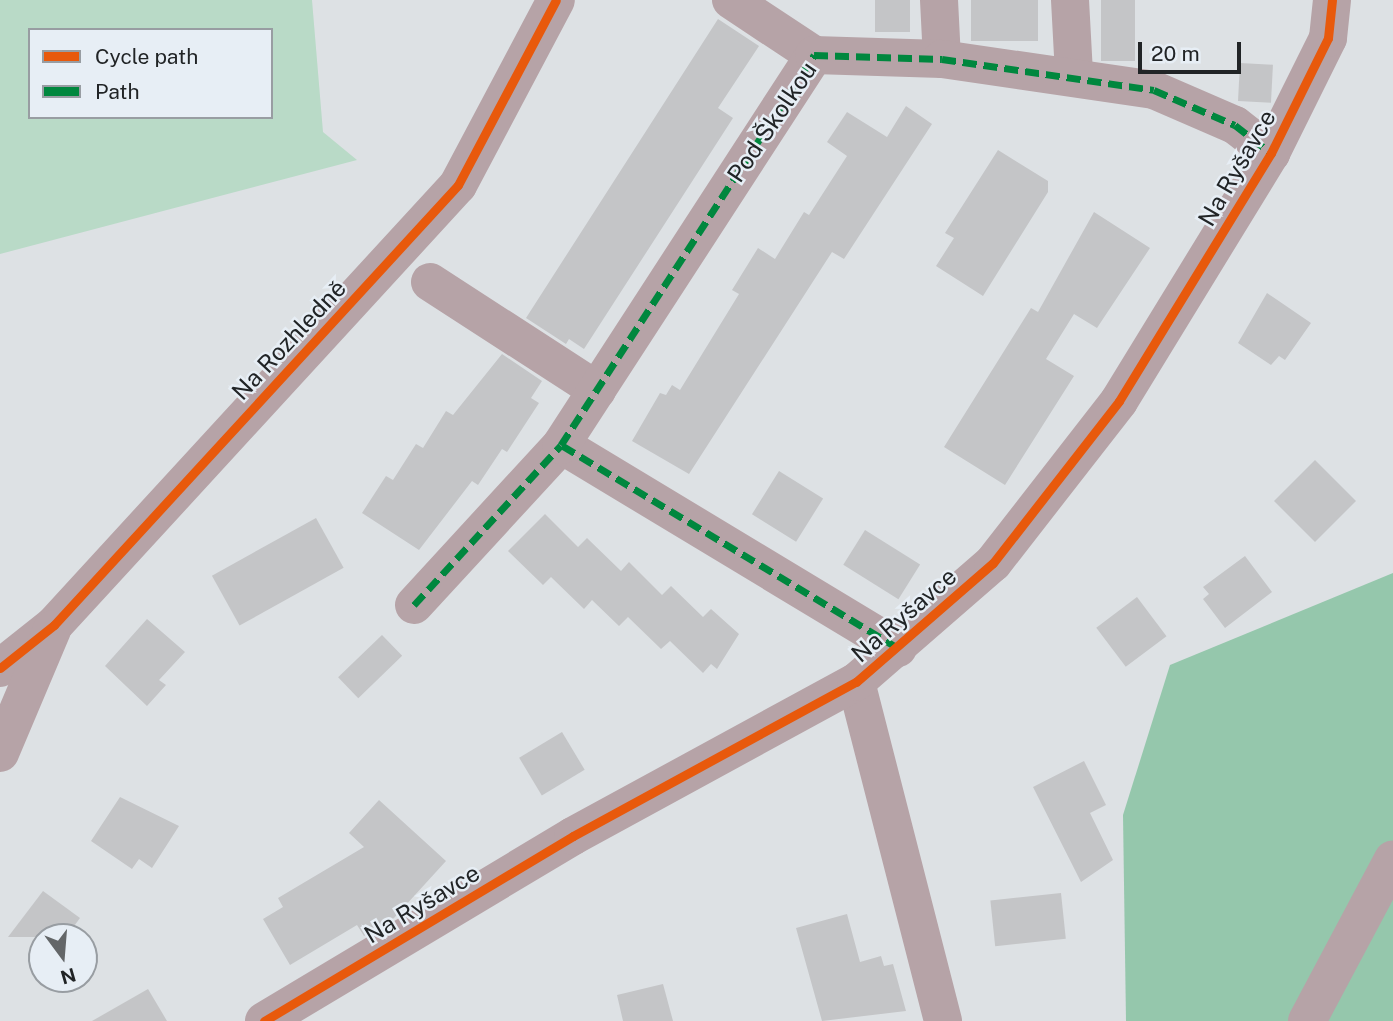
<!DOCTYPE html>
<meta charset="utf-8">
<style>
body{margin:0}
#map{position:relative;width:1393px;height:1021px;overflow:hidden;background:#dde1e4;font-family:"Public Sans",sans-serif}
div>[style]{position:absolute}
.green>*{inset:0;background:#b9dac7}
.forest>*{inset:0;background:#95c7ac}
.building>*{inset:0;background:#c4c5c7;transform-origin:0 0}
.minor>*{height:38px;margin:-19px;padding:0 19px;transform-origin:19px;border-radius:19px;background:#b6a3a7}
.quiet>*{height:7px;margin-top:-3.5px;transform-origin:0;background:repeating-linear-gradient(90deg,#00873e 0 14px,transparent 0 21px)}
.cycleway>*{height:9px;margin:-4.5px;padding:0 4.5px;transform-origin:4.5px;border-radius:4.5px;background:#e8590c}
span{translate:-50% -50%;white-space:nowrap;text-align:center;line-height:1.15;-webkit-text-stroke:5px #e7eef5;paint-order:stroke}
.street-label{font-size:24px;color:#212426}
.legend{position:absolute;left:28px;top:28px;width:245px;height:91px;box-sizing:border-box;background:#e7eef5;border:2px solid #989da2;margin:0;padding:9px 12px;list-style:none;font-size:21px;color:#212426}
.legend li{display:flex;align-items:center;gap:14px;height:35px}
.legend b{width:35px;border:2px solid #989da2}
.north{position:absolute;left:28px;top:923px;width:70px;height:70px;box-sizing:border-box;background:#e7eef5;border:2px solid #989da2;border-radius:50%;rotate:164deg;font-size:19px;font-weight:700;line-height:28px;text-align:center;color:#212426}
.north::after{content:'';display:block;margin:auto;width:24px;height:32px;background:#636668;clip-path:polygon(50% 0,100% 100%,50% 72%,0 100%)}
.scale{position:absolute;left:1138px;top:42px;width:103px;height:32px;box-sizing:border-box;border:4px solid #212426;border-top:0;padding-left:9px;font-size:21px;line-height:24px;white-space:nowrap;color:#212426;-webkit-text-stroke:5px #e7eef5;paint-order:stroke}
</style>
<div id="map">
<div class="green">
<div style="clip-path:polygon(evenodd,0 0,312px 0,323px 132px,357px 160px,0 254px,0 0,30px 30px,271px 30px,271px 117px,30px 117px,30px 30px)"></div>
</div>
<div class="forest">
<div style="clip-path:polygon(1393px 573px,1393px 1021px,1126px 1021px,1123px 815px,1170px 665px)"></div>
</div>
<div class="building">
<div style="left:875px;top:0;width:35px;height:32px"></div>
<div style="left:971px;top:0;width:67px;height:41px"></div>
<div style="left:1101px;top:0;width:34px;height:61px"></div>
<div style="clip-path:polygon(718px 19px,759px 46px,718px 108px,733px 118px,584px 349px,569px 339px,566px 344px,526px 318px)"></div>
<div style="left:1240px;top:63px;width:33px;height:38px;rotate:3deg"></div>
<div style="clip-path:polygon(906px 106px,932px 124px,844px 259px,832px 252px,689px 474px,632px 441px,660px 393px,666px 395px,672px 385px,680px 390px,739px 294px,732px 290px,758px 248px,775px 259px,804px 212px,809px 215px,847px 156px,827px 142px,847px 112px,887px 137px)"></div>
<div style="clip-path:polygon(998px 150px,1048px 181px,1048px 192px,983px 296px,936px 266px,954px 238px,945px 233px)"></div>
<div style="clip-path:polygon(1094px 212px,1150px 248px,1097px 328px,1074px 314px,1046px 359px,1074px 376px,1005px 485px,944px 447px,1031px 308px,1038px 312px)"></div>
<div style="clip-path:polygon(1267px 293px,1311px 323px,1285px 360px,1279px 356px,1271px 365px,1238px 343px)"></div>
<div style="clip-path:polygon(502px 354px,542px 381px,531px 398px,539px 403px,507px 452px,502px 449px,478px 485px,472px 481px,419px 550px,362px 513px,386px 476px,393px 480px,416px 444px,423px 448px,446px 411px,453px 415px)"></div>
<div style="left:1315px;top:460px;width:58px;height:58px;rotate:45deg"></div>
<div style="left:779px;top:471px;width:52px;height:51px;rotate:32deg"></div>
<div style="clip-path:polygon(545px 514px,578px 547px,587px 538px,621px 571px,629px 562px,662px 595px,671px 586px,703px 617px,711px 609px,739px 634px,717px 669px,711px 664px,703px 673px,670px 641px,661px 649px,628px 617px,619px 626px,592px 600px,584px 609px,551px 577px,543px 585px,508px 551px)"></div>
<div style="left:316px;top:518px;width:57px;height:119px;rotate:61deg"></div>
<div style="left:865px;top:530px;width:65px;height:41px;rotate:32deg"></div>
<div style="clip-path:polygon(1245px 556px,1272px 592px,1225px 628px,1203px 599px,1209px 594px,1203px 587px)"></div>
<div style="left:1137px;top:597px;width:49px;height:51px;rotate:53deg"></div>
<div style="clip-path:polygon(147px 619px,185px 652px,159px 680px,166px 685px,147px 706px,105px 666px)"></div>
<div style="left:382px;top:635px;width:29px;height:61px;rotate:46deg"></div>
<div style="left:562px;top:732px;width:44px;height:50px;rotate:59deg"></div>
<div style="clip-path:polygon(1084px 761px,1106px 805px,1090px 813px,1113px 860px,1081px 882px,1033px 787px)"></div>
<div style="clip-path:polygon(120px 797px,179px 826px,152px 868px,139px 859px,132px 869px,91px 841px)"></div>
<div style="clip-path:polygon(379px 800px,446px 861px,394px 918px,364px 936px,357px 925px,290px 965px,263px 919px,283px 907px,278px 898px,364px 847px,349px 833px)"></div>
<div style="clip-path:polygon(43px 891px,80px 918px,66px 937px,8px 937px)"></div>
<div style="left:1061px;top:893px;width:46px;height:71px;rotate:84deg"></div>
<div style="clip-path:polygon(847px 914px,860px 962px,881px 956px,884px 966px,893px 964px,906px 1011px,822px 1021px,796px 928px)"></div>
<div style="clip-path:polygon(663px 984px,673px 1021px,623px 1021px,617px 995px)"></div>
<div style="clip-path:polygon(148px 989px,167px 1021px,92px 1021px)"></div>
</div>
<div class="minor">
<div style="left:731px;top:0;width:100px;rotate:33.5deg"></div>
<div style="left:939px;top:0;width:59px;rotate:87.1deg"></div>
<div style="left:1070px;top:0;width:75px;rotate:86.9deg"></div>
<div style="left:430px;top:282px;width:199px;rotate:32.9deg"></div>
<div style="left:414px;top:605px;width:217px;rotate:-47.4deg"></div>
<div style="left:898px;top:648px;width:393px;rotate:-148.9deg"></div>
<div style="left:561px;top:445px;width:465px;rotate:-57deg"></div>
<div style="left:814px;top:55px;width:128px;rotate:1.8deg"></div>
<div style="left:942px;top:59px;width:214px;rotate:8.3deg"></div>
<div style="left:1154px;top:90px;width:88px;rotate:23.4deg"></div>
<div style="left:1235px;top:125px;width:46px;rotate:37.9deg"></div>
<div style="left:0;top:668px;width:69px;rotate:-38.5deg"></div>
<div style="left:54px;top:625px;width:597px;rotate:-47.44deg"></div>
<div style="left:458px;top:185px;width:209px;rotate:-62.1deg"></div>
<div style="left:856px;top:682px;width:350px;rotate:75.6deg"></div>
<div style="left:0;top:753px;width:134px;rotate:-67.1deg"></div>
<div style="left:264px;top:1021px;width:360px;rotate:-30.9deg"></div>
<div style="left:573px;top:836px;width:322px;rotate:-28.6deg"></div>
<div style="left:856px;top:682px;width:181px;rotate:-41deg"></div>
<div style="left:993px;top:563px;width:205px;rotate:-52.1deg"></div>
<div style="left:1119px;top:401px;width:291px;rotate:-58.5deg"></div>
<div style="left:1271px;top:153px;width:128px;rotate:-63.6deg"></div>
<div style="left:1328px;top:38px;width:38px;rotate:-84deg"></div>
<div style="left:1307px;top:1021px;width:183px;rotate:-62deg"></div>
</div>
<div class="quiet">
<div style="left:414px;top:605px;width:217px;rotate:-47.4deg"></div>
<div style="left:898px;top:648px;width:393px;rotate:-148.9deg"></div>
<div style="left:561px;top:445px;width:465px;rotate:-57deg"></div>
<div style="left:814px;top:55px;width:128px;rotate:1.8deg"></div>
<div style="left:942px;top:59px;width:214px;rotate:8.3deg"></div>
<div style="left:1154px;top:90px;width:88px;rotate:23.4deg"></div>
<div style="left:1235px;top:125px;width:46px;rotate:37.9deg"></div>
</div>
<div class="cycleway">
<div style="left:0;top:668px;width:69px;rotate:-38.5deg"></div>
<div style="left:54px;top:625px;width:597px;rotate:-47.44deg"></div>
<div style="left:458px;top:185px;width:209px;rotate:-62.1deg"></div>
<div style="left:264px;top:1021px;width:360px;rotate:-30.9deg"></div>
<div style="left:573px;top:836px;width:322px;rotate:-28.6deg"></div>
<div style="left:856px;top:682px;width:181px;rotate:-41deg"></div>
<div style="left:993px;top:563px;width:205px;rotate:-52.1deg"></div>
<div style="left:1119px;top:401px;width:291px;rotate:-58.5deg"></div>
<div style="left:1271px;top:153px;width:128px;rotate:-63.6deg"></div>
<div style="left:1328px;top:38px;width:38px;rotate:-84deg"></div>
</div>
<div class="street-label">
<span style="left:772px;top:122px;rotate:-56deg">Pod Školkou</span>
<span style="left:1237px;top:168px;rotate:-60deg">Na Ryšavce</span>
<span style="left:289px;top:340px;rotate:-47deg">Na Rozhledně</span>
<span style="left:904px;top:615px;rotate:-41deg">Na Ryšavce</span>
<span style="left:422px;top:904px;rotate:-31deg">Na Ryšavce</span>
</div>
<ul class="legend">
<li><b style="height:9px;background:#e8590c"></b>Cycle path</li>
<li><b style="height:9px;background:#00873e"></b>Path</li>
</ul>
<div class="north">N</div>
<div class="scale">20 m</div>
</div>
